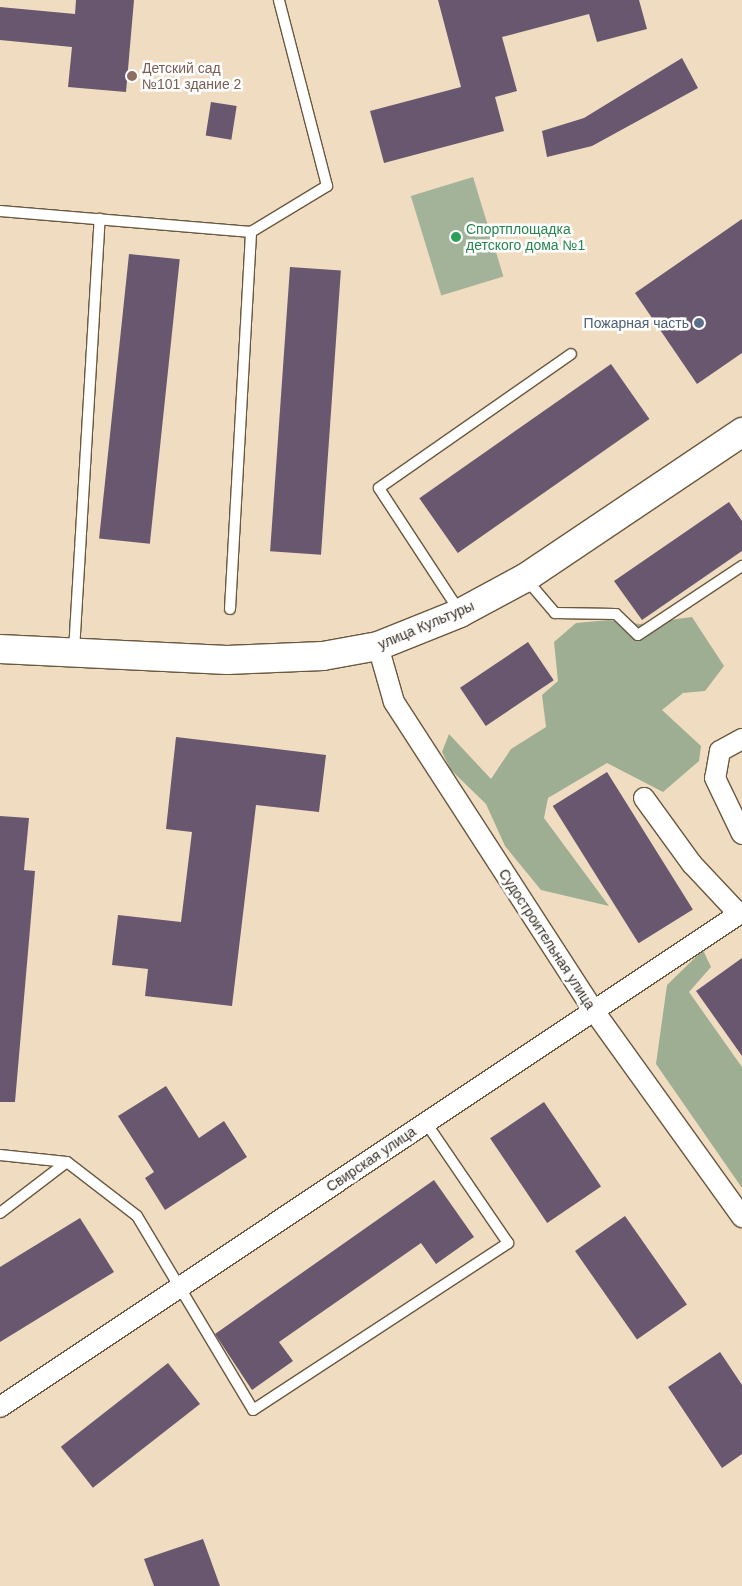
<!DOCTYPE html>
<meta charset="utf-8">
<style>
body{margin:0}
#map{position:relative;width:742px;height:1586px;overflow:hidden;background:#f0dcc0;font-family:Helvetica,sans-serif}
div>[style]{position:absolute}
.green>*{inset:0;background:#a3b399;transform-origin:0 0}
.forest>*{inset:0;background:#9eae93}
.building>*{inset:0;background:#68576f;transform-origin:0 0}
.roads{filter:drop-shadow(1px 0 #69583f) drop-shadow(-1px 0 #69583f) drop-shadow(0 1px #69583f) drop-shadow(0 -1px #69583f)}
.service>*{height:10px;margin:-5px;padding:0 5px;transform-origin:5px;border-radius:5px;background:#fff}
.minor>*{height:20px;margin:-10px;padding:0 10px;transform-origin:10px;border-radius:10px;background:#fff}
.secondary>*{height:28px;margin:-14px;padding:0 14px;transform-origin:14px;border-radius:14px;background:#fff}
.dots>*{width:14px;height:14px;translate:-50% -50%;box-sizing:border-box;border:2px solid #fff;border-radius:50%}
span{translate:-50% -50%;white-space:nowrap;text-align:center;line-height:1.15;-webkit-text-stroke:5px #fff;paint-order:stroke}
.education-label{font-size:14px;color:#785e54}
.left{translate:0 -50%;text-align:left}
.leisure-label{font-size:14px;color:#27864d}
.service-label{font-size:14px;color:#4e5e75}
.right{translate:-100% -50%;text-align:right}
.street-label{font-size:14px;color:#362f24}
</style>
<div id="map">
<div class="green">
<div style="left:473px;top:177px;width:104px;height:65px;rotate:73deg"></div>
</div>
<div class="forest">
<div style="clip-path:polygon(692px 617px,724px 666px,705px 691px,683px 693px,662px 710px,701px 746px,699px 761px,663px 792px,607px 763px,548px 798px,544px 818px,609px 906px,541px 890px,505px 846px,486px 804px,451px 770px,442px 752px,449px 734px,491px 779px,511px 749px,546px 727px,542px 695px,558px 681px,554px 642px,576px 623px,609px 620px,640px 624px)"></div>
<div style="clip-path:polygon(703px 950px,711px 967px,689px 992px,742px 1067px,742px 1188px,656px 1064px,667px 985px)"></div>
</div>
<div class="building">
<div style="clip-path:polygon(76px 0,134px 0,126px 92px,68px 87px,72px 47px,0 40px,0 7px,75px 14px)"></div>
<div style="clip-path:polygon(438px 0,639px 0,647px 29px,597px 42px,589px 14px,502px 37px,517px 91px,495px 97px,504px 131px,384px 163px,370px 111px,461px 87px)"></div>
<div style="clip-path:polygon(682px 58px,698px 88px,592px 146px,547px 157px,542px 131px,584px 118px)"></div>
<div style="left:211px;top:102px;width:26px;height:34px;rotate:9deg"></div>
<div style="clip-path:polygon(742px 219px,742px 353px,697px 384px,635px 293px)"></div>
<div style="left:129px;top:254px;width:51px;height:286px;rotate:6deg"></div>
<div style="left:290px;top:267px;width:51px;height:285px;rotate:4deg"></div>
<div style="left:611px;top:364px;width:67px;height:234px;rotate:55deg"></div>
<div style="clip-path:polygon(729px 502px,742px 521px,742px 551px,642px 620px,614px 581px)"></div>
<div style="left:528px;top:642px;width:46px;height:82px;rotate:56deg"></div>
<div style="clip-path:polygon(176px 737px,326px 755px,319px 812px,256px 805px,232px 1006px,145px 996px,148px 969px,112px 965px,118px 915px,181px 922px,192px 832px,166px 829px)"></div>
<div style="left:607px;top:772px;width:162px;height:64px;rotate:58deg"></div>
<div style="clip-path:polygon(0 816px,29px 818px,24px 870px,35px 871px,15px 1102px,0 1102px)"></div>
<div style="clip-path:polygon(742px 958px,742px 1056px,696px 991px)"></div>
<div style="clip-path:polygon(166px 1086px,199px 1138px,224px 1121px,247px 1157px,165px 1210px,145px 1178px,154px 1172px,118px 1116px)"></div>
<div style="left:544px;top:1102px;width:102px;height:65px;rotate:56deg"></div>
<div style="clip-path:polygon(434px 1180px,474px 1237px,436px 1264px,421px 1243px,279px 1342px,293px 1361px,252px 1390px,215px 1334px)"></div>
<div style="left:625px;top:1216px;width:108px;height:61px;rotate:55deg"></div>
<div style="clip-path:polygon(80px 1218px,114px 1272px,0 1342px,0 1267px)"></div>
<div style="clip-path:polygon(720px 1352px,742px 1385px,742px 1454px,722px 1468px,668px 1387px)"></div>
<div style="left:168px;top:1363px;width:52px;height:136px;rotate:52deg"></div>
<div style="clip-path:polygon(203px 1539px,220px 1586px,154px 1586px,144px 1559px)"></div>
</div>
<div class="roads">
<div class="service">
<div style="left:0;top:211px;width:252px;rotate:4.8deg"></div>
<div style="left:251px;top:232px;width:89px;rotate:-31.2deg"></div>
<div style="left:327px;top:186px;width:192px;rotate:-104.5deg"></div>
<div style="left:526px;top:579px;width:45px;rotate:49.5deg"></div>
<div style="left:555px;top:613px;width:61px;rotate:0.9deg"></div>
<div style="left:616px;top:614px;width:30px;rotate:44deg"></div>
<div style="left:638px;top:635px;width:125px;rotate:-33.6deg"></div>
<div style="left:230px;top:609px;width:378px;rotate:-86.8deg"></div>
<div style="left:460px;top:612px;width:148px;rotate:-123.2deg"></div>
<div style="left:379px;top:488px;width:234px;rotate:-34.9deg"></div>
<div style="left:74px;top:651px;width:433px;rotate:-86.6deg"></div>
<div style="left:0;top:1155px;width:67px;rotate:6deg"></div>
<div style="left:67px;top:1162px;width:88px;rotate:37.6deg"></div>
<div style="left:137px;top:1216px;width:226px;rotate:59.1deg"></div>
<div style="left:253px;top:1410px;width:305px;rotate:-33.2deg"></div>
<div style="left:508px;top:1243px;width:145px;rotate:-124.3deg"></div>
<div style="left:0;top:1213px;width:84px;rotate:-37.3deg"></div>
</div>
<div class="minor">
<div style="left:378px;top:646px;width:58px;rotate:74.1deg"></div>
<div style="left:394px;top:702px;width:368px;rotate:57.1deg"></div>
<div style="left:594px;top:1011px;width:254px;rotate:54.3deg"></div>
<div style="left:742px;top:739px;width:25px;rotate:151deg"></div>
<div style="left:720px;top:751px;width:27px;rotate:100deg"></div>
<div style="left:715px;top:778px;width:62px;rotate:64.3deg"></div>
<div style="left:644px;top:798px;width:82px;rotate:54deg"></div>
<div style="left:692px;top:864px;width:69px;rotate:46.8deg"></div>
<div style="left:0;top:1407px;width:892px;rotate:-33.71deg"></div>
</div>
<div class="secondary">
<div style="left:0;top:649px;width:227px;rotate:2.8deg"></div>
<div style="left:227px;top:660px;width:96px;rotate:-2.4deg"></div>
<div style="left:323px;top:656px;width:56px;rotate:-10.3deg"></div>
<div style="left:378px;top:646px;width:88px;rotate:-21.9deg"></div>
<div style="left:460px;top:613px;width:74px;rotate:-28.3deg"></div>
<div style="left:525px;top:578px;width:262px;rotate:-33.9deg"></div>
</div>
</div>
<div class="dots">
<div style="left:132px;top:76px;background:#8d6e63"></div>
<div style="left:456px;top:237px;background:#2e9e5b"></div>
<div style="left:699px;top:323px;background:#5c6f8a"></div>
</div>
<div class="education-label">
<span class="left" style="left:142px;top:76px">Детский сад<br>№101 здание 2</span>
</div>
<div class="leisure-label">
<span class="left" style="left:466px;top:237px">Спортплощадка<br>детского дома №1</span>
</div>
<div class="service-label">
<span class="right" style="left:689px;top:323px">Пожарная часть</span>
</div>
<div class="street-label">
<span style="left:426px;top:625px;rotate:-23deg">улица Культуры</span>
<span style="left:547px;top:939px;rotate:57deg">Судостроительная улица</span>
<span style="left:371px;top:1159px;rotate:-34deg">Свирская улица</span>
</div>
</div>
